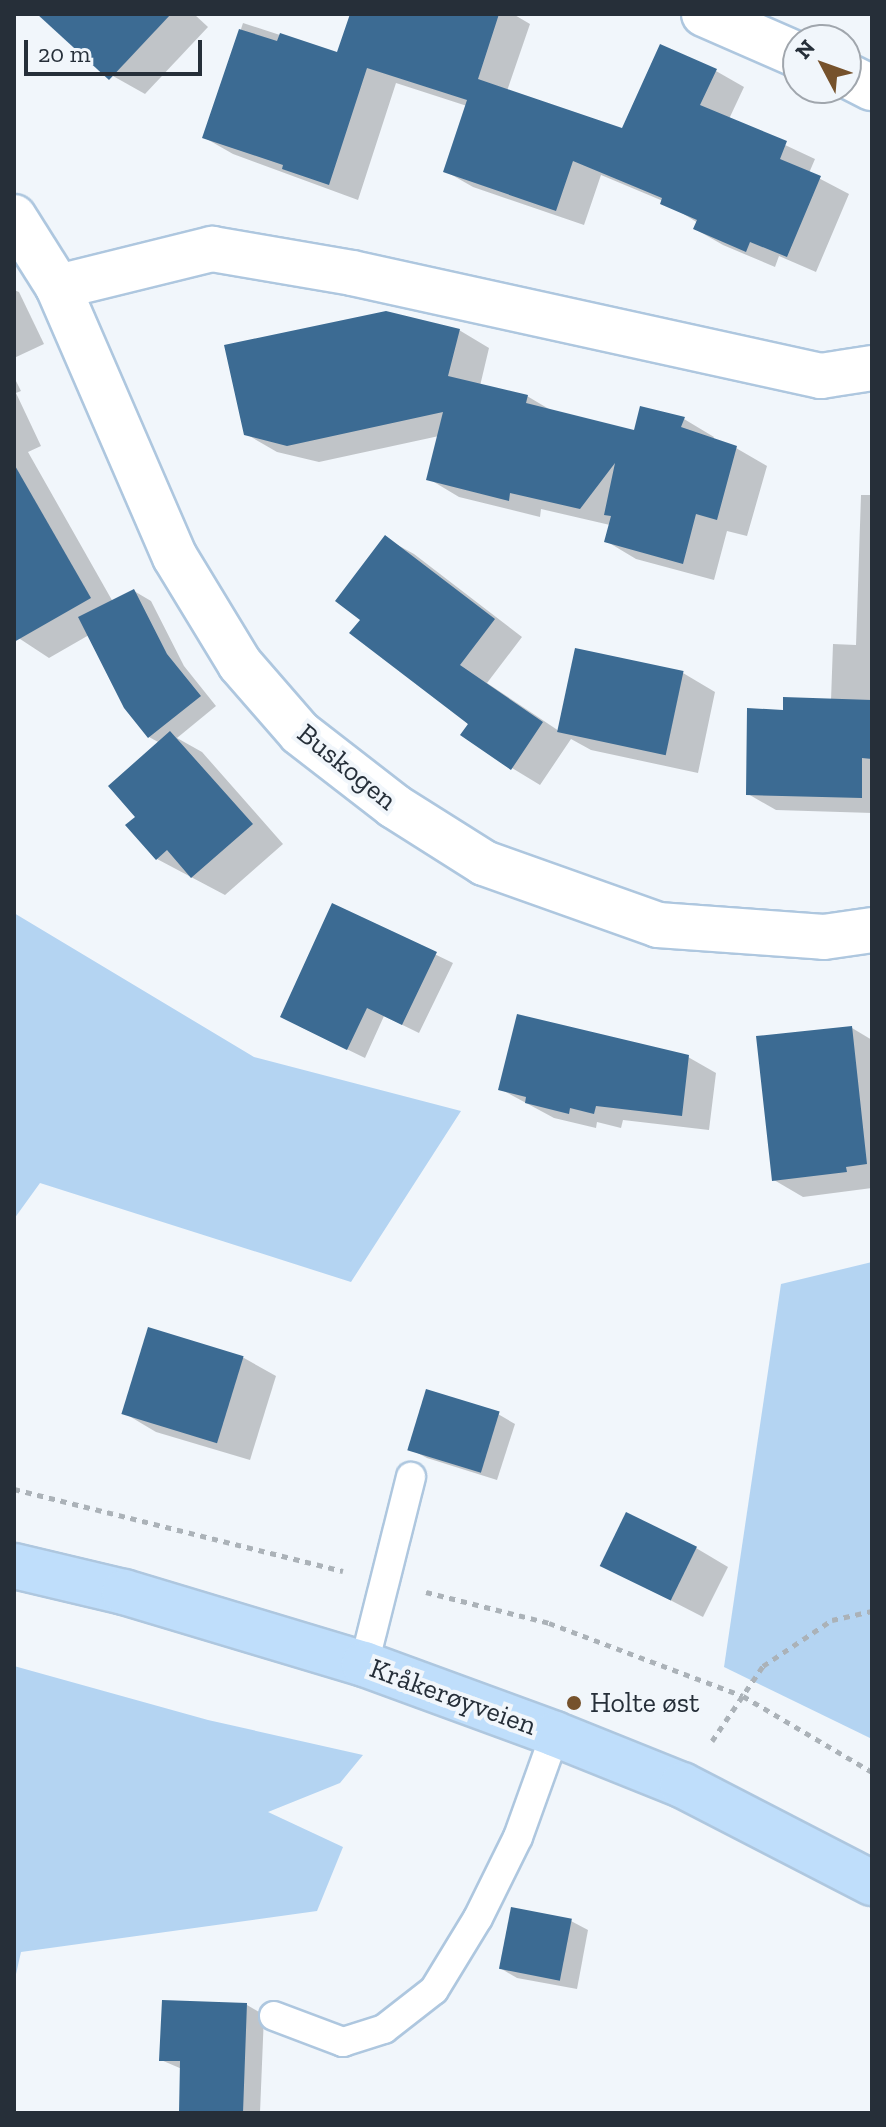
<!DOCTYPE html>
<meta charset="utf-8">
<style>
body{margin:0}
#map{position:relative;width:886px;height:2127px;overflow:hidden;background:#f1f6fb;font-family:"Zilla Slab",serif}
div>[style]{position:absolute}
.green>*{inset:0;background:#b4d4f2}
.shadow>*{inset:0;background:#0003}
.building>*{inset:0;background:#3c6b93;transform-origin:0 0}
.path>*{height:5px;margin-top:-2.5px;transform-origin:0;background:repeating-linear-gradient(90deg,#abb2b8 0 6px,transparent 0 12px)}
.roads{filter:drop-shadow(2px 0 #aec7df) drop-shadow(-2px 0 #aec7df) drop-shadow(0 2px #aec7df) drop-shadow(0 -2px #aec7df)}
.service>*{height:28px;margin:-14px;padding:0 14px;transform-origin:14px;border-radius:14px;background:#fff}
.minor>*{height:44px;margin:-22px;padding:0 22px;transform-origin:22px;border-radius:22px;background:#fff}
.primary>*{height:44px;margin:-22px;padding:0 22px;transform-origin:22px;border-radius:22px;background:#bfdefb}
.dots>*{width:22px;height:22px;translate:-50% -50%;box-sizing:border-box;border:4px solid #f1f6fb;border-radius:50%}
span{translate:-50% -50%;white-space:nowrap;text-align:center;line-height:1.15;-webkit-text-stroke:8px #f1f6fb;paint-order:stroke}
.street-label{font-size:28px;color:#262f39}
.poi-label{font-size:28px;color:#262f39}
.left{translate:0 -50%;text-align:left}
.frame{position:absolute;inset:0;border:16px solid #262f39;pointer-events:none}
.north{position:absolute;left:782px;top:24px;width:80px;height:80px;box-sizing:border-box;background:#f1f6fb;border:2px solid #a0a6ad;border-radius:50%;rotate:311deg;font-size:22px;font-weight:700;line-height:32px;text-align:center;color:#262f39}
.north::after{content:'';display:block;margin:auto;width:28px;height:36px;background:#76522c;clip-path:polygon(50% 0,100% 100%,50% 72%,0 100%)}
.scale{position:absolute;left:24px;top:40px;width:178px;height:36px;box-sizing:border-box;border:4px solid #262f39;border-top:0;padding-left:10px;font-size:24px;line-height:28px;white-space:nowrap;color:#262f39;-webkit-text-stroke:6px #f1f6fb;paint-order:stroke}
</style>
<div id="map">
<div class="green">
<div style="clip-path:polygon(14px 913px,254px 1057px,461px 1111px,351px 1282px,40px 1183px,14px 1219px)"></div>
<div style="clip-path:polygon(872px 1262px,872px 1739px,724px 1667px,781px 1284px)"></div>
<div style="clip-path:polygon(14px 1666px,208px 1720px,363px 1755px,340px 1783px,268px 1812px,343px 1847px,317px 1911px,21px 1952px,14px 1983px)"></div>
</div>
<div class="shadow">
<div style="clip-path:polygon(88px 14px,194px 14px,208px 27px,145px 94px,113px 76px)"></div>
<div style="clip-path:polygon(352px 14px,513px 14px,530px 24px,507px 91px,623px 130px,716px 71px,744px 87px,729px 119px,815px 159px,809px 173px,849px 194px,816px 272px,779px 256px,775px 267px,723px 245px,695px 229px,698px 223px,663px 201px,601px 175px,584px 225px,473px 187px,445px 171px,467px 106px,396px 83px,358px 200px,233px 154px,205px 138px,243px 23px,338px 54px)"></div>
<div style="clip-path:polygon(14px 290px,19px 292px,44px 344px,14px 358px)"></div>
<div style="clip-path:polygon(459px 330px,489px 348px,480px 386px,527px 396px,554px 412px,635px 432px,684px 419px,714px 437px,713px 440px,736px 448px,767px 466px,747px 536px,727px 531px,714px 580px,636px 559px,606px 541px,610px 525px,541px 509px,540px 517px,459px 497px,429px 479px,439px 436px,319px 462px,277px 452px,246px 434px)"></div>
<div style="clip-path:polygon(14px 377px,21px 391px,16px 393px,41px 446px,28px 452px,113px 602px,134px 591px,151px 601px,184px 666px,216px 706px,177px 738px,202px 752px,283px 844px,225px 895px,157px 859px,138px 817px,160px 743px,149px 737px,89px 635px,49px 658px,14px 635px)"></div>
<div style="clip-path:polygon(861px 495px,872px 495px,872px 813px,776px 810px,748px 794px,785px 712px,831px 700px,833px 644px,856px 645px)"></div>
<div style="clip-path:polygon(385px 538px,414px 554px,522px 637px,487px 683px,559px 731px,683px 673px,715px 692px,698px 773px,591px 750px,571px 739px,540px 785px,512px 768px,362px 619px)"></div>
<div style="clip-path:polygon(333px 905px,453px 963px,419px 1033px,384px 1016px,365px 1058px,299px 1026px)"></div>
<div style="clip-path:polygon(852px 1028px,872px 1040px,872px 1188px,803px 1197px,774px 1180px)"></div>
<div style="clip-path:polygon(688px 1057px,716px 1073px,709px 1130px,623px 1120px,621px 1128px,597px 1122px,596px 1128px,554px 1118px,500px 1089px)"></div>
<div style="clip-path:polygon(150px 1329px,244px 1358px,276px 1376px,250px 1460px,156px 1432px,124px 1413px)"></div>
<div style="clip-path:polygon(428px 1392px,498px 1414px,515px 1424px,497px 1480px,427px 1458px,410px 1449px)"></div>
<div style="clip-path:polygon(696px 1548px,728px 1567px,703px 1617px,602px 1565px)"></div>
<div style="clip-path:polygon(571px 1921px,588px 1930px,577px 1989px,517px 1978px,500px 1968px)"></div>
<div style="clip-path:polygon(247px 2005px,264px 2015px,260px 2113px,181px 2113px,182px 2069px,161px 2060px)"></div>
</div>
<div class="building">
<div style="clip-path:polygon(37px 14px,171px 14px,109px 80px)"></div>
<div style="clip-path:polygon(350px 14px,499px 14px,478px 79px,622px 128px,660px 44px,717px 69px,700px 105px,787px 141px,780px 159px,821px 176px,787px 257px,750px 242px,746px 252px,693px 229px,697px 220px,660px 204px,662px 198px,573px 161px,556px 211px,443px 172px,467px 100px,367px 68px,329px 185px,282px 169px,283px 165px,202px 138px,239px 29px,277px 41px,280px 33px,337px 52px)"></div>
<div style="clip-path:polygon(386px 311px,460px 329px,448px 376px,528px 395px,526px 403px,634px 430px,640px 406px,685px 417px,681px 427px,737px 446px,717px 520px,696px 514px,683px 564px,604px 542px,611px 516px,604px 515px,615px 463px,580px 509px,510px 493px,509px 501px,426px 480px,443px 412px,287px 446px,244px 435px,224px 345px)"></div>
<div style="clip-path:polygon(14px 464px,91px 598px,14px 642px)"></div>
<div style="clip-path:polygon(385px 535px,495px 619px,460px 665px,543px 722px,511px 770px,460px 735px,468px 724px,349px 633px,360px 620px,335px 601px)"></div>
<div style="clip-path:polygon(134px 589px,167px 654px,201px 696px,148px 738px,124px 708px,78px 617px)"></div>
<div style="left:575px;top:648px;width:111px;height:86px;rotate:12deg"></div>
<div style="clip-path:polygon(783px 697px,872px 700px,872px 759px,862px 758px,862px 798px,746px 795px,747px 708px,783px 710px)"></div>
<div style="clip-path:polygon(170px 731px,253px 824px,191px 878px,167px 850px,156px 860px,125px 825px,135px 817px,108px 786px)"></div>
<div style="clip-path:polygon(332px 903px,437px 952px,402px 1025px,367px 1008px,347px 1050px,280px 1017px)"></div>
<div style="clip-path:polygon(517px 1014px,689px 1055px,682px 1116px,596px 1106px,594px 1114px,570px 1108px,569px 1114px,525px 1103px,526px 1097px,498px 1090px)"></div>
<div style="clip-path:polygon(852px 1026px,867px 1164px,846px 1167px,847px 1172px,772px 1181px,756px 1036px)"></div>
<div style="left:148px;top:1327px;width:100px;height:91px;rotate:17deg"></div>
<div style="left:426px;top:1389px;width:77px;height:64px;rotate:17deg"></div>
<div style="left:626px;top:1512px;width:79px;height:60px;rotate:26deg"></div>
<div style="left:511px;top:1907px;width:62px;height:63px;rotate:11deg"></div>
<div style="clip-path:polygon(162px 2000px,247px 2003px,243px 2113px,179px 2113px,180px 2061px,159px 2061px)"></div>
</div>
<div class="path">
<div style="left:14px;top:1489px;width:339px;rotate:14deg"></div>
<div style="left:426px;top:1592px;width:127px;rotate:14.1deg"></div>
<div style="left:549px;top:1623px;width:207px;rotate:20.6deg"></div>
<div style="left:743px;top:1696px;width:150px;rotate:30.5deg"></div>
<div style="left:712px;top:1741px;width:91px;rotate:-55.8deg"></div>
<div style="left:763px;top:1666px;width:83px;rotate:-33.7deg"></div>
<div style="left:832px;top:1620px;width:41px;rotate:-12.7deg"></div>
</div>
<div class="roads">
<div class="service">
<div style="left:364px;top:1664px;width:193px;rotate:-75.9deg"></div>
<div style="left:274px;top:2016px;width:74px;rotate:20.6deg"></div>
<div style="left:343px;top:2042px;width:43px;rotate:-17.6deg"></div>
<div style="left:384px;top:2029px;width:63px;rotate:-38deg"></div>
<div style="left:434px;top:1990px;width:84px;rotate:-58.6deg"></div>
<div style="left:478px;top:1918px;width:90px;rotate:-63.7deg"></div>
<div style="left:518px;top:1837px;width:109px;rotate:-70.2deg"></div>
</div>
<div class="minor">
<div style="left:704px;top:14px;width:103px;rotate:23.6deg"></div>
<div style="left:846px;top:75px;width:29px;rotate:27deg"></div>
<div style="left:14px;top:217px;width:83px;rotate:57.8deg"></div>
<div style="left:58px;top:287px;width:294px;rotate:66.6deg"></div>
<div style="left:175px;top:557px;width:125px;rotate:58.7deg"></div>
<div style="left:240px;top:664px;width:91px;rotate:49deg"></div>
<div style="left:300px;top:733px;width:119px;rotate:37.8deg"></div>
<div style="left:394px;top:806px;width:107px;rotate:32.3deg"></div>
<div style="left:484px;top:863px;width:185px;rotate:19.6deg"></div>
<div style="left:658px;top:925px;width:166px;rotate:4.1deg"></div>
<div style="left:824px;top:937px;width:49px;rotate:-8.3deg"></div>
<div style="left:58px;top:287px;width:159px;rotate:-13.9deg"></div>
<div style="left:212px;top:249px;width:142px;rotate:9.7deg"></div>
<div style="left:352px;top:273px;width:480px;rotate:12.4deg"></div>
<div style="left:821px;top:376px;width:52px;rotate:-8.9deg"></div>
</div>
<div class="primary">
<div style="left:14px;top:1566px;width:113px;rotate:13.3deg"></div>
<div style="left:124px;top:1592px;width:251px;rotate:16.7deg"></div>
<div style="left:364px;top:1664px;width:203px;rotate:20.1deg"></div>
<div style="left:555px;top:1734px;width:137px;rotate:21.9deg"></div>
<div style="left:682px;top:1785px;width:214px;rotate:27.3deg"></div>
</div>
</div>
<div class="dots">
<div style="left:574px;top:1703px;background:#76522c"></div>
</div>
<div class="street-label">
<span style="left:347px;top:767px;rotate:39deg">Buskogen</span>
<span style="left:453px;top:1697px;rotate:20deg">Kråkerøyveien</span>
</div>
<div class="poi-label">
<span class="left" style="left:590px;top:1703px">Holte øst</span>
</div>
<div class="frame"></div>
<div class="north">N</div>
<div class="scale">20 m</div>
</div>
